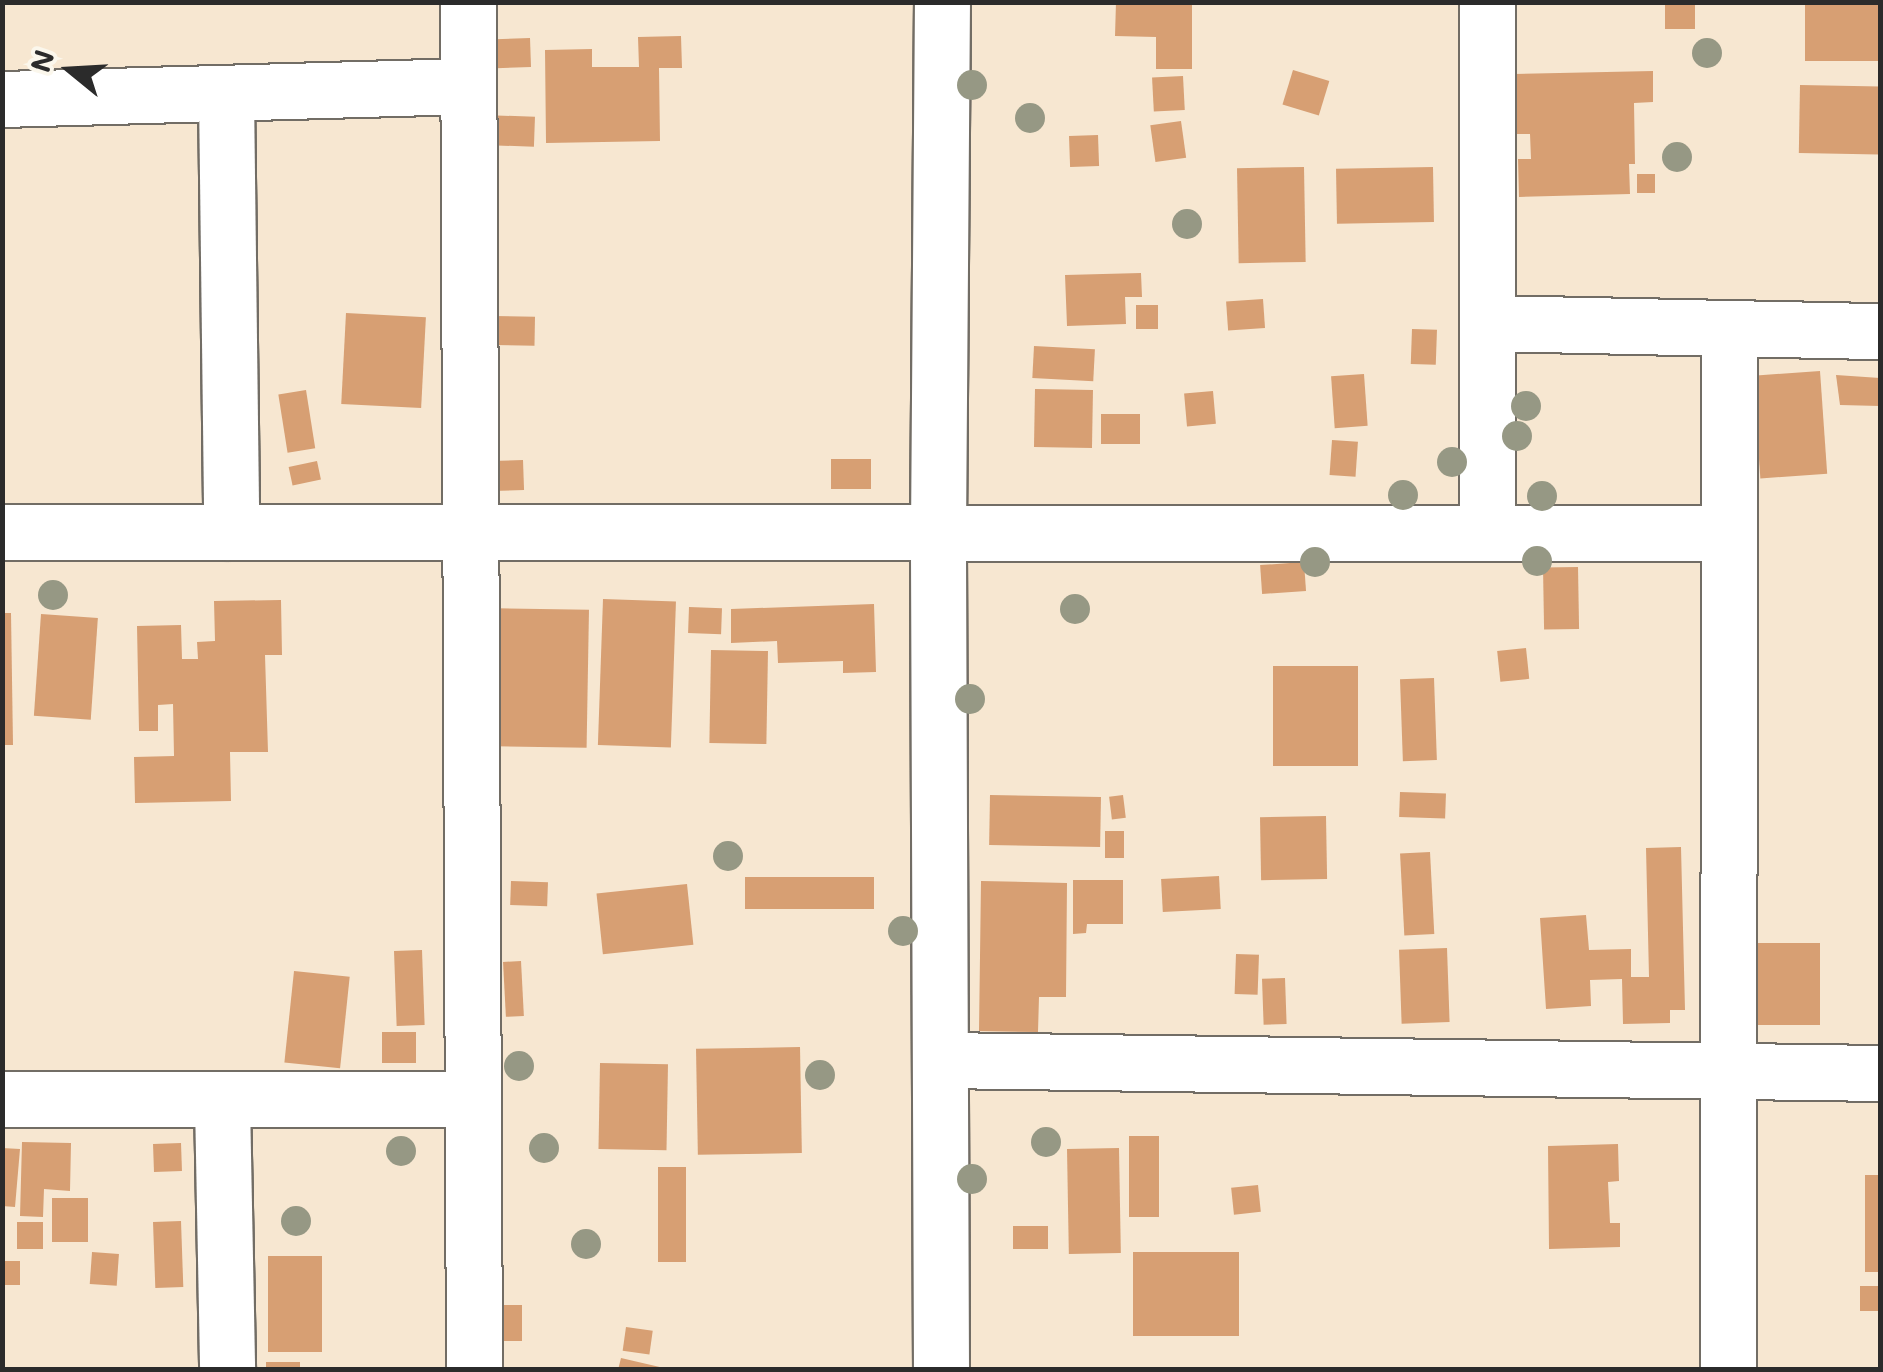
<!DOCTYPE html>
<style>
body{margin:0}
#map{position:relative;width:1883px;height:1372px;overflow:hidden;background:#f7e7d1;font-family:Mali,sans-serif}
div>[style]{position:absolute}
.building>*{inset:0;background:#d79f73;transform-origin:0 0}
.roads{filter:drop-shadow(2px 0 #726d65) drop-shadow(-2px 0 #726d65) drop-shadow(0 2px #726d65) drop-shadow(0 -2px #726d65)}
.minor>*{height:55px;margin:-27.5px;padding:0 27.5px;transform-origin:27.5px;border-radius:27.5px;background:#fff}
.trees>*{width:30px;height:30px;margin:-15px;border-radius:50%;background:#969884}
span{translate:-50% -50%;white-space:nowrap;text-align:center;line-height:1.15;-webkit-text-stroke:9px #fbf7ec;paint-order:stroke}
.frame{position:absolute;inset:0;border:5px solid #2b2b2b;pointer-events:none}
.north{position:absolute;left:20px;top:20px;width:100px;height:100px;-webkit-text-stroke:8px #fbf7ec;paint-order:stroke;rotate:288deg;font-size:28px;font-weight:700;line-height:40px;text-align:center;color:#2b2b2b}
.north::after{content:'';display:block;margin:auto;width:35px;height:45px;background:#2b2b2b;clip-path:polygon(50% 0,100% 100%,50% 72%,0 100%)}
</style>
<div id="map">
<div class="building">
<div style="clip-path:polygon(1116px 2px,1192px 2px,1192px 69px,1156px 69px,1156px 37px,1115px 36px)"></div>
<div style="left:1665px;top:2px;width:30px;height:27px"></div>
<div style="left:1805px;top:2px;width:75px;height:59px"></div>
<div style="clip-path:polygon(681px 36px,682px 68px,659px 68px,660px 141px,546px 143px,545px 50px,592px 49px,592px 67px,639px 67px,638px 37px)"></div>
<div style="left:530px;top:38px;width:29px;height:42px;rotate:88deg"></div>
<div style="left:1293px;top:70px;width:38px;height:36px;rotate:17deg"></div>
<div style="clip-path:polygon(1653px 71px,1653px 102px,1634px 103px,1635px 164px,1629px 164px,1630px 194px,1519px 197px,1518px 159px,1531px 159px,1530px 134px,1515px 134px,1514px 74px)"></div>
<div style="left:1183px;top:76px;width:34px;height:31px;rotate:87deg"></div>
<div style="left:1800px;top:85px;width:80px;height:68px;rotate:1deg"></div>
<div style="left:484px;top:115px;width:51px;height:30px;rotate:2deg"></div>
<div style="left:1181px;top:121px;width:37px;height:31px;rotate:82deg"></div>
<div style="left:1098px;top:135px;width:31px;height:29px;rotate:88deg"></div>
<div style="left:1304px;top:167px;width:95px;height:67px;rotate:89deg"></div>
<div style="left:1433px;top:167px;width:55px;height:97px;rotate:89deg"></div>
<div style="left:1637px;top:174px;width:18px;height:19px"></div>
<div style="clip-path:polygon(1141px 273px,1142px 297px,1125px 297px,1126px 324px,1067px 326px,1065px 275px)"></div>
<div style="left:1263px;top:299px;width:29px;height:37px;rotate:86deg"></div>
<div style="left:1136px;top:305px;width:22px;height:24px"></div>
<div style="left:346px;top:313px;width:80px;height:91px;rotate:3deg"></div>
<div style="left:493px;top:316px;width:42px;height:29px;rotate:1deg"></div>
<div style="left:1412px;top:329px;width:25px;height:35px;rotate:2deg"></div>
<div style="left:1034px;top:346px;width:61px;height:32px;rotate:3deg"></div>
<div style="left:1820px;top:371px;width:103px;height:67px;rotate:86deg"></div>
<div style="left:1364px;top:374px;width:52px;height:33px;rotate:86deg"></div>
<div style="clip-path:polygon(1836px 375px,1880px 378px,1880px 406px,1840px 405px)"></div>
<div style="left:1035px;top:389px;width:58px;height:58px;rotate:1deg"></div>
<div style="left:306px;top:390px;width:59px;height:28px;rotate:81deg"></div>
<div style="left:1213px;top:391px;width:33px;height:29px;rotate:85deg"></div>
<div style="left:1101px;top:414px;width:39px;height:30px"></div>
<div style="left:1332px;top:440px;width:26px;height:35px;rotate:4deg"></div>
<div style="left:831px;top:459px;width:40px;height:30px"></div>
<div style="left:523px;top:460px;width:30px;height:32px;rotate:88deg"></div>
<div style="left:317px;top:461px;width:19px;height:29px;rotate:78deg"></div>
<div style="left:1304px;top:562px;width:29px;height:44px;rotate:86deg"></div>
<div style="left:1578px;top:567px;width:62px;height:35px;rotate:89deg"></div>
<div style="left:603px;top:599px;width:73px;height:146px;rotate:2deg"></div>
<div style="clip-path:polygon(281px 600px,282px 655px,265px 655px,268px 752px,230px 752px,231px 801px,135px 803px,134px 757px,174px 756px,173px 704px,158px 705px,158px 731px,139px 731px,137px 626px,181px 625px,182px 659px,198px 659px,197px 642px,215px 641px,214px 601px)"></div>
<div style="clip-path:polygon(874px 604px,876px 672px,843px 673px,843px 661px,778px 663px,777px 641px,731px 643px,731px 609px)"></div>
<div style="left:689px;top:607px;width:33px;height:26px;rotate:2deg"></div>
<div style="left:484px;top:608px;width:105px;height:138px;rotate:1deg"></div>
<div style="clip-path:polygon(2px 613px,11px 613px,13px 745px,2px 745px)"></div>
<div style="left:41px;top:614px;width:57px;height:102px;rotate:4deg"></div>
<div style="left:1526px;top:648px;width:31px;height:29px;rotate:84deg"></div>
<div style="left:711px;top:650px;width:57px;height:93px;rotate:1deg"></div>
<div style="left:1273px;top:666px;width:85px;height:100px"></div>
<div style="left:1434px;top:678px;width:82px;height:34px;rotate:88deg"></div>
<div style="left:1400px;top:792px;width:46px;height:25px;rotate:2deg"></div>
<div style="left:990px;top:795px;width:111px;height:50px;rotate:1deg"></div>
<div style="left:1123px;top:795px;width:23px;height:14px;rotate:83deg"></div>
<div style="left:1326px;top:816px;width:63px;height:66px;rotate:89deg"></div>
<div style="left:1105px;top:831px;width:19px;height:27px"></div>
<div style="clip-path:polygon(1681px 847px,1685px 1010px,1670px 1010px,1670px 1023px,1623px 1024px,1622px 979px,1590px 980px,1591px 1006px,1546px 1009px,1540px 918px,1586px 915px,1589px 950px,1631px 949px,1631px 977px,1649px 977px,1646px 848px)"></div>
<div style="left:1430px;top:852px;width:82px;height:30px;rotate:87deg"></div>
<div style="left:1219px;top:876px;width:33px;height:58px;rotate:87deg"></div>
<div style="left:874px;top:877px;width:32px;height:129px;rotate:90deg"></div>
<div style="clip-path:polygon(1073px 880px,1123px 880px,1123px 924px,1087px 924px,1086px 933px,1073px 934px)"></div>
<div style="left:511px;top:881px;width:37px;height:24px;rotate:2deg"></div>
<div style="clip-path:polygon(981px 881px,1067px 883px,1066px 997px,1039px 997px,1038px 1032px,979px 1031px)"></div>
<div style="left:687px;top:884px;width:61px;height:91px;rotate:84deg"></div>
<div style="left:1756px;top:943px;width:64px;height:82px"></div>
<div style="left:1447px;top:948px;width:74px;height:48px;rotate:88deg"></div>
<div style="left:422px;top:950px;width:75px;height:28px;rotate:88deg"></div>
<div style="left:1236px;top:954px;width:23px;height:40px;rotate:2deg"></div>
<div style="left:521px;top:961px;width:55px;height:18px;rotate:87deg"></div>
<div style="left:294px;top:971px;width:56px;height:92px;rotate:6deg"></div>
<div style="left:1285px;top:978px;width:46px;height:23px;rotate:88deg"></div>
<div style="left:382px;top:1032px;width:34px;height:31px"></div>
<div style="left:800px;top:1047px;width:106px;height:104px;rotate:89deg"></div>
<div style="left:600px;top:1063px;width:68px;height:86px;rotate:1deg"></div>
<div style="left:1129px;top:1136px;width:30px;height:81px"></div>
<div style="clip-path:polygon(22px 1142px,71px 1143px,70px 1191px,44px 1189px,43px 1217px,20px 1216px)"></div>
<div style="left:181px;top:1143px;width:28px;height:28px;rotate:88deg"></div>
<div style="clip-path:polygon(1618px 1144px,1619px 1181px,1608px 1182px,1610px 1223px,1620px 1223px,1620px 1247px,1549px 1249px,1548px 1146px)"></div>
<div style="clip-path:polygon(2px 1148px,20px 1149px,15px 1207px,2px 1206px)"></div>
<div style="left:1119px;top:1148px;width:105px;height:52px;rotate:89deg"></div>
<div style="left:658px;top:1167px;width:28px;height:95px"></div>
<div style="left:1880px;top:1175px;width:97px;height:15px;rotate:90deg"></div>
<div style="left:1258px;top:1185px;width:27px;height:27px;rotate:84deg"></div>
<div style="left:88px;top:1198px;width:44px;height:36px;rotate:90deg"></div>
<div style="left:181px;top:1221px;width:66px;height:28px;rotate:88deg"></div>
<div style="left:17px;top:1222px;width:26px;height:27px"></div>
<div style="left:1013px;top:1226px;width:35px;height:23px"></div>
<div style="left:92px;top:1252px;width:27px;height:32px;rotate:4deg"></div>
<div style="left:1239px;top:1252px;width:84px;height:106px;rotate:90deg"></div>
<div style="left:268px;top:1256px;width:54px;height:96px"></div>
<div style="left:2px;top:1261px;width:18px;height:24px"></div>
<div style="left:1880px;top:1286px;width:25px;height:20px;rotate:90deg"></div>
<div style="left:498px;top:1305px;width:24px;height:36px"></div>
<div style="left:626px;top:1327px;width:27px;height:24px;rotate:8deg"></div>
<div style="clip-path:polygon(621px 1358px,664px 1368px,664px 1370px,618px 1370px)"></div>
<div style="left:266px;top:1362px;width:34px;height:8px"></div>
</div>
<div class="roads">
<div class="minor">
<div style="left:468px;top:2px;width:1368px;rotate:89.75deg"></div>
<div style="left:226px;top:94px;width:438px;rotate:89.3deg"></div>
<div style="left:2px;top:99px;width:464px;rotate:-1.6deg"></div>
<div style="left:1490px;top:323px;width:390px;rotate:1.2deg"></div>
<div style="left:2px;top:532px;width:1726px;rotate:0.03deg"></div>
<div style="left:1487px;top:532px;width:530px;rotate:-90deg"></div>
<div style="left:940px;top:1060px;width:940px;rotate:0.79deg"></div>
<div style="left:2px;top:1099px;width:469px"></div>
<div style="left:222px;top:1102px;width:268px;rotate:88.9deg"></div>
<div style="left:941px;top:1370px;width:838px;rotate:-90.21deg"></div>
<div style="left:938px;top:532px;width:530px;rotate:-89.57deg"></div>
<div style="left:1728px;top:1370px;width:1040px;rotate:-89.94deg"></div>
</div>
</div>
<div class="trees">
<div style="left:1707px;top:53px"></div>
<div style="left:972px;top:85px"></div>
<div style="left:1030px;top:118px"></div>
<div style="left:1677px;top:157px"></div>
<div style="left:1187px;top:224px"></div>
<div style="left:1526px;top:406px"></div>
<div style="left:1517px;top:436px"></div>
<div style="left:1452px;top:462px"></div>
<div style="left:1403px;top:495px"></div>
<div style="left:1542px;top:496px"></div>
<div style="left:1537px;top:561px"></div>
<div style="left:1315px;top:562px"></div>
<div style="left:53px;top:595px"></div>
<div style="left:1075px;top:609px"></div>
<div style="left:970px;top:699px"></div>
<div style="left:728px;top:856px"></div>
<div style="left:903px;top:931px"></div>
<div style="left:519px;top:1066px"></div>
<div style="left:820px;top:1075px"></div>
<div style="left:1046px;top:1142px"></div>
<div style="left:544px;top:1148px"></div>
<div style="left:401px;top:1151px"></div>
<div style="left:972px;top:1179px"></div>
<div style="left:296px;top:1221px"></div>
<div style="left:586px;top:1244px"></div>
</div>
<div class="frame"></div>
<div class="north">N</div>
</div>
